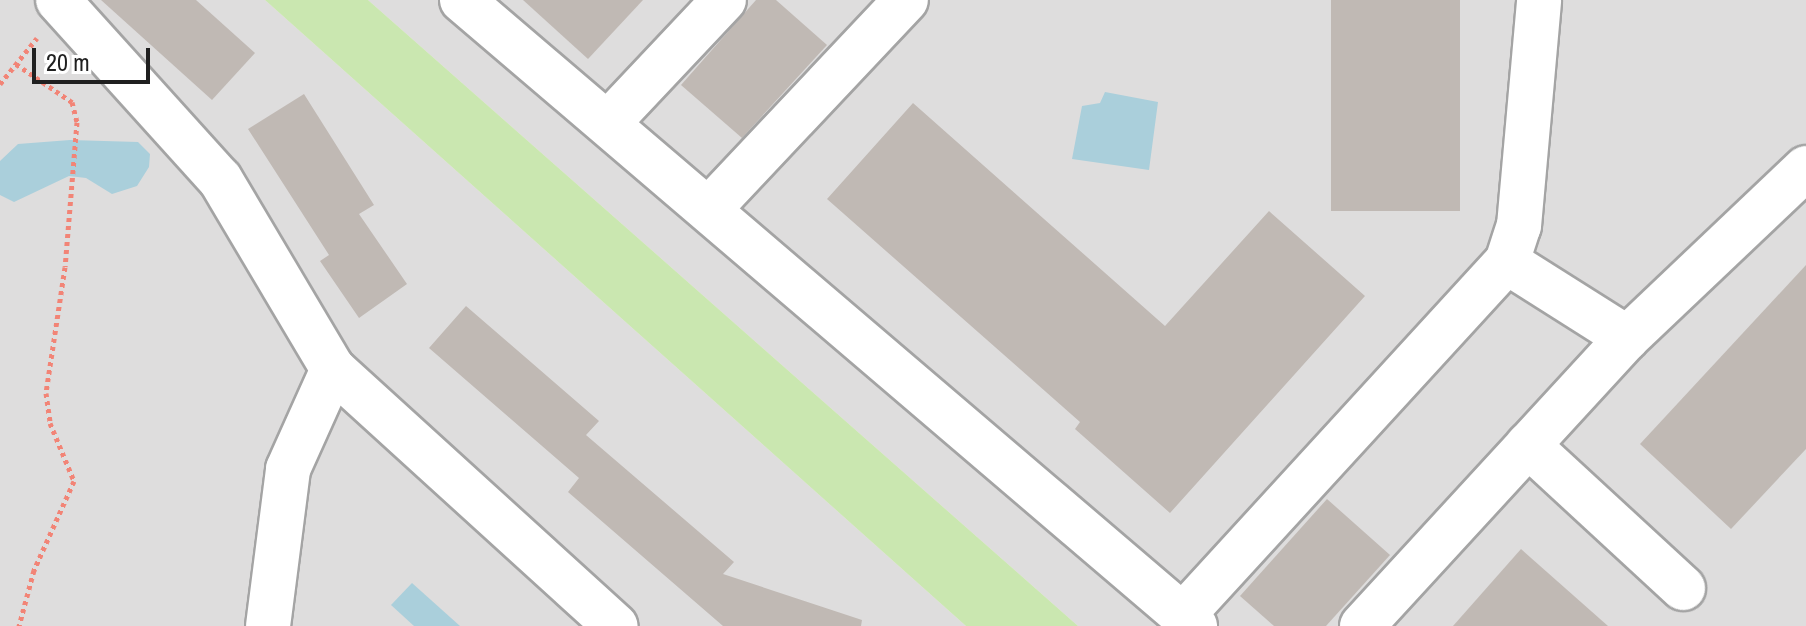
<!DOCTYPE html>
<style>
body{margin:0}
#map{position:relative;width:1806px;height:626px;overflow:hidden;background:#f0ede7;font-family:"Archivo Narrow",sans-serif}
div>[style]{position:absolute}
.residential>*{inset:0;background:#dedddd}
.grass>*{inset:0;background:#cae7b0}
.water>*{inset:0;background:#aacfdb}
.building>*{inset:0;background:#c0b9b4;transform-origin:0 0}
.path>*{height:5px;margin-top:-2.5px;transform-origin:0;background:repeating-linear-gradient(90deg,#f28476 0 4px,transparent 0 8px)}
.roads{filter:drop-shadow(2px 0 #a4a4a4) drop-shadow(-2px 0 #a4a4a4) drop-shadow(0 2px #a4a4a4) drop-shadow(0 -2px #a4a4a4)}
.minor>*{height:44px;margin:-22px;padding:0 22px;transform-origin:22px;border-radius:22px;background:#fff}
span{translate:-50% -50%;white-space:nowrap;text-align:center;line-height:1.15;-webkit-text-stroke:6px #fff;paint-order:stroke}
.scale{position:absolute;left:32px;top:48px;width:118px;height:36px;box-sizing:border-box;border:4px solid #202020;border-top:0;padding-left:10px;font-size:24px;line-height:28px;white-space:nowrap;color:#202020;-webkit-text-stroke:6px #fff;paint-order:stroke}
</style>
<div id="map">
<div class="residential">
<div style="clip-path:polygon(0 0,265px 0,966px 626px,0 626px)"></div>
<div style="clip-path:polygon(368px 0,1806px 0,1806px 626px,1078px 626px)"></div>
</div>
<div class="grass">
<div style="clip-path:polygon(265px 0,368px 0,1078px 626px,966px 626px)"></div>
</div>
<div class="water">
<div style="clip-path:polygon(1105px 92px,1158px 102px,1149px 170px,1072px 159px,1082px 106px,1100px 103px)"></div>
<div style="clip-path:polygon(70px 140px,138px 142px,150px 154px,149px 167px,137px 186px,112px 194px,86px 178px,69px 176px,14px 202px,0 195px,0 161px,18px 144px)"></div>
<div style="clip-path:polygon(412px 583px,460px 626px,414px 626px,391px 605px)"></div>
</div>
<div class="building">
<div style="clip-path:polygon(101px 0,196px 0,255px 53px,212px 100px)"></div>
<div style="clip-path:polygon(523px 0,643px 0,588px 59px)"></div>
<div style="clip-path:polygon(756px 0,776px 0,827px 45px,742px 138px,681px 85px)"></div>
<div style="left:1331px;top:0;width:129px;height:211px"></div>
<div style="clip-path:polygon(304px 94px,374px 205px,359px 214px,407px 284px,359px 318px,320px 261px,329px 255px,248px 129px)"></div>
<div style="clip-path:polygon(913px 103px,1165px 326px,1269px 211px,1365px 296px,1170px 513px,1075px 429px,1080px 422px,827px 199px)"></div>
<div style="clip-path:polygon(1806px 265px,1806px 449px,1731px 529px,1640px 444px)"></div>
<div style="clip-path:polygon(466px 306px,599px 421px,586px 435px,734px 562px,723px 574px,862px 620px,861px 626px,723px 626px,568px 492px,579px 478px,429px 348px)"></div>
<div style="clip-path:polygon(1327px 499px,1390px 555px,1326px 626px,1274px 626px,1240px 596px)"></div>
<div style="clip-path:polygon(1521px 549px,1608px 626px,1453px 626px)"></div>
</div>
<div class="path">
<div style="left:16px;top:64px;width:68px;rotate:34.2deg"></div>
<div style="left:72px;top:102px;width:21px;rotate:76deg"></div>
<div style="left:77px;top:122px;width:145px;rotate:94.7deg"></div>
<div style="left:65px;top:267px;width:127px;rotate:98.6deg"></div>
<div style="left:46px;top:393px;width:30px;rotate:82deg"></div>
<div style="left:50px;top:423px;width:63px;rotate:67.5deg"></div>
<div style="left:74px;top:481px;width:98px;rotate:114.2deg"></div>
<div style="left:34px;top:570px;width:58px;rotate:105deg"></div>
<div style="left:0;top:84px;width:59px;rotate:-51.2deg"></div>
</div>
<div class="roads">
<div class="minor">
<div style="left:58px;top:0;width:241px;rotate:47.9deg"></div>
<div style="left:220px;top:179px;width:221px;rotate:59.3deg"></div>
<div style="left:333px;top:369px;width:382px;rotate:42.3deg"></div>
<div style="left:462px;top:0;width:964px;rotate:40.5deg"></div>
<div style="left:608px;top:123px;width:169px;rotate:-46.7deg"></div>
<div style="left:709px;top:209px;width:287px;rotate:-46.7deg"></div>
<div style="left:1507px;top:262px;width:142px;rotate:32.3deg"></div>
<div style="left:1528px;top:445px;width:211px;rotate:42.7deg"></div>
<div style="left:1183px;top:615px;width:479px;rotate:-47.5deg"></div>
<div style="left:1507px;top:262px;width:38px;rotate:-72deg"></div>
<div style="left:1519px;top:226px;width:227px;rotate:-84.9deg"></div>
<div style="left:268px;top:626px;width:158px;rotate:-82.7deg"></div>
<div style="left:288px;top:469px;width:110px;rotate:-65.8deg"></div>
<div style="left:1362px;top:626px;width:391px;rotate:-47.4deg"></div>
<div style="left:1627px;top:338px;width:247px;rotate:-43.5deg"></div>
</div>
</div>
<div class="scale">20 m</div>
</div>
